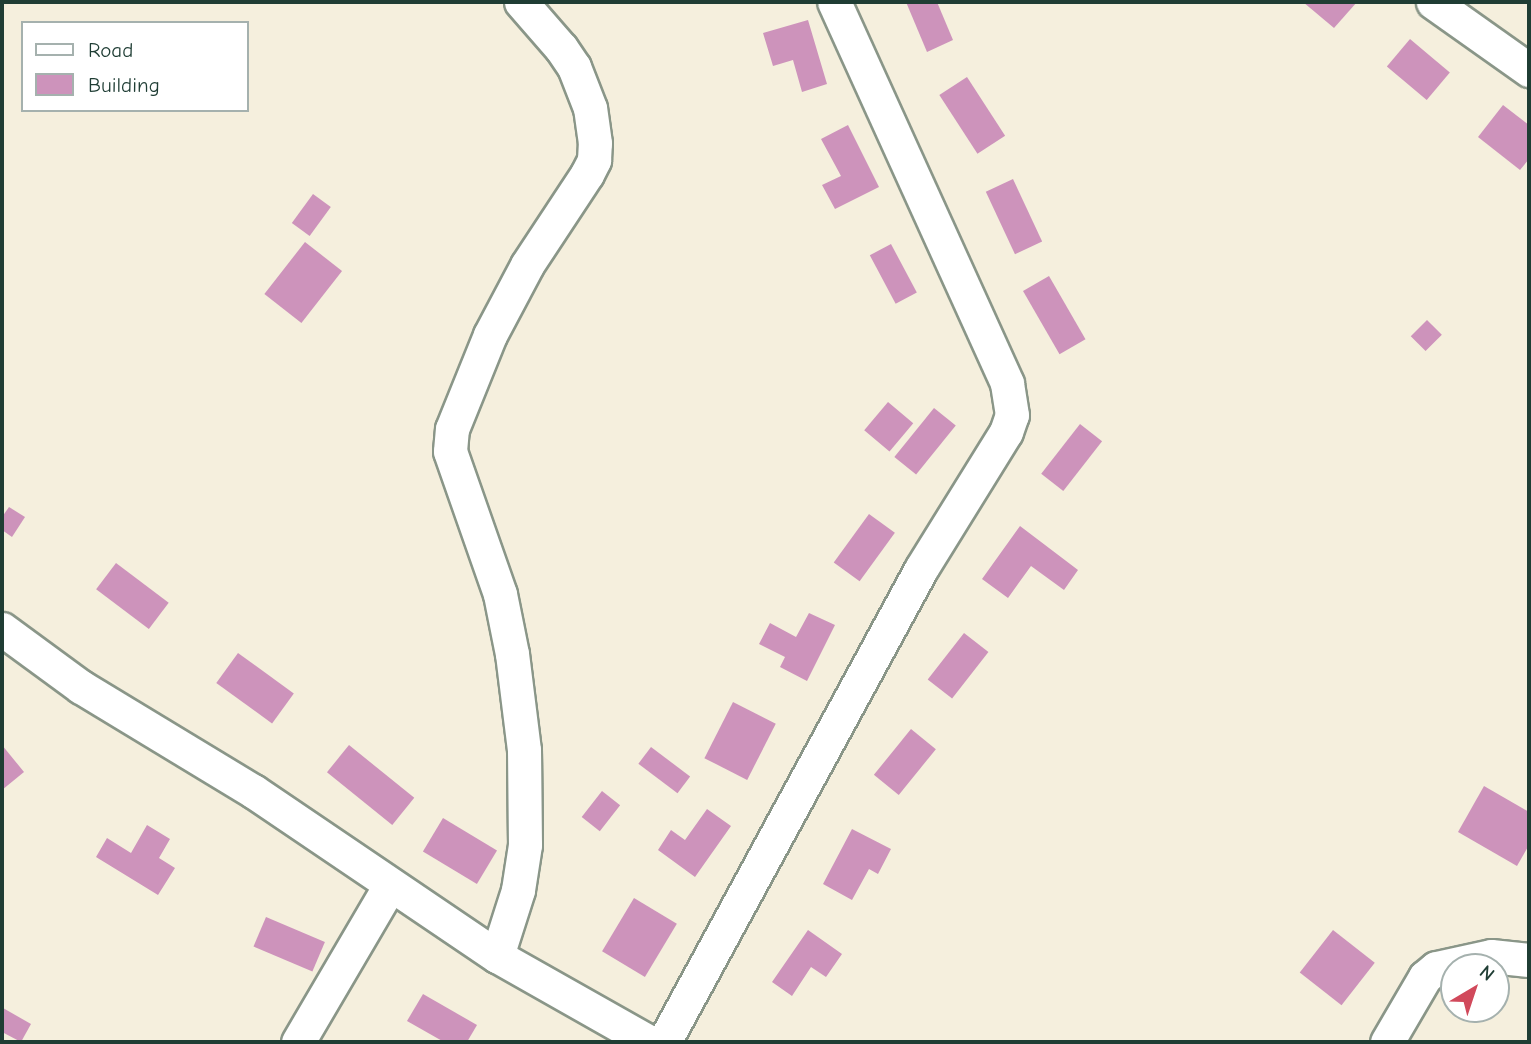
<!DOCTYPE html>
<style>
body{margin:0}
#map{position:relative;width:1531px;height:1044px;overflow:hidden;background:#f5efdd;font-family:"Comic Neue",sans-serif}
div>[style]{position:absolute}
.building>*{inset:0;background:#cd93bb;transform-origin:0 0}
.roads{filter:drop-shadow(2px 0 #8a9688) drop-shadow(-2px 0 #8a9688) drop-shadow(0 2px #8a9688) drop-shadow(0 -2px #8a9688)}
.street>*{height:33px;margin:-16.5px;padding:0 16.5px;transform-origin:16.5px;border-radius:16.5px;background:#fff}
span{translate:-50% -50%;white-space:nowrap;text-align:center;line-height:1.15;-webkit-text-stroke:5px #fff;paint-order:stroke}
.frame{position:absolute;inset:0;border:4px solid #1f3d34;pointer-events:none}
.legend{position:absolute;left:21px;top:21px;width:228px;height:91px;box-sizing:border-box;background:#fff;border:2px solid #a5b1ae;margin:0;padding:9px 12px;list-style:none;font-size:21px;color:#1f3d34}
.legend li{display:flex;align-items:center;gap:14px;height:35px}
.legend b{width:35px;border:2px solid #a5b1ae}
.north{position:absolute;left:1440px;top:953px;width:70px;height:70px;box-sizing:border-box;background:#fff;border:2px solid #a5b1ae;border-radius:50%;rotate:39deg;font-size:19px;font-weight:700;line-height:28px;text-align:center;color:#1f3d34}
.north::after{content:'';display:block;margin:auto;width:24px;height:32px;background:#d1495b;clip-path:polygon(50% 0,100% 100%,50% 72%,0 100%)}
</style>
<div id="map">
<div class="building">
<div style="clip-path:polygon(906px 2px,937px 2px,953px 40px,927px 52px)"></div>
<div style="clip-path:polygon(1303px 2px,1357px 2px,1334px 28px)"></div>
<div style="clip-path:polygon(808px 20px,827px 84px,802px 92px,793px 60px,773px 66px,763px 33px)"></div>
<div style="left:1410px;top:39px;width:52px;height:36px;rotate:40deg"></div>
<div style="left:967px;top:77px;width:70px;height:33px;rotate:57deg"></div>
<div style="clip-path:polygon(1503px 105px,1529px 125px,1529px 159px,1520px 170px,1478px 137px)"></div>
<div style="clip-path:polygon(848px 125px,879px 187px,835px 209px,822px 185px,841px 176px,821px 139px)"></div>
<div style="left:1013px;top:179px;width:69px;height:30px;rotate:65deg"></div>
<div style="left:313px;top:194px;width:22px;height:36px;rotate:36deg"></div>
<div style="left:305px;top:242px;width:47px;height:66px;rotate:38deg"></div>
<div style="left:891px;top:244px;width:55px;height:24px;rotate:62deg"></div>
<div style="left:1049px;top:276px;width:73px;height:30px;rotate:60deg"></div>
<div style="left:1427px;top:320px;width:21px;height:23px;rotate:45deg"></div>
<div style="left:888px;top:402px;width:33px;height:37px;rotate:40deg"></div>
<div style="left:934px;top:408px;width:28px;height:63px;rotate:39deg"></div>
<div style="left:1080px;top:424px;width:28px;height:63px;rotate:38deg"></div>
<div style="clip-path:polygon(9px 507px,25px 517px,12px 537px,2px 530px,2px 517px)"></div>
<div style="left:869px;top:514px;width:32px;height:60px;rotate:36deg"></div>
<div style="clip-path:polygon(1020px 526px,1078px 570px,1064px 590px,1031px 566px,1008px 598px,982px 579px)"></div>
<div style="left:116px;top:563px;width:66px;height:33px;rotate:37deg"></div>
<div style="clip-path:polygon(809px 613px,835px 625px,807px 681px,780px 667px,785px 657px,759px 644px,770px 623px,796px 637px)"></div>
<div style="left:964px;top:633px;width:31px;height:59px;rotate:38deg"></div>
<div style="left:238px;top:653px;width:69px;height:37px;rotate:36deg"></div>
<div style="left:733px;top:702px;width:48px;height:63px;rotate:27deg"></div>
<div style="left:911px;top:729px;width:32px;height:59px;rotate:39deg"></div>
<div style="clip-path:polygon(2px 745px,24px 772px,2px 790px)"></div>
<div style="left:349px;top:745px;width:84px;height:35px;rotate:39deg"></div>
<div style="left:651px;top:747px;width:49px;height:21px;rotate:37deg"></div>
<div style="clip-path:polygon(1484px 786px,1529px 812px,1529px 845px,1517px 866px,1458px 832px)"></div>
<div style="left:602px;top:791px;width:23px;height:33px;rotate:38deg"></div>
<div style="clip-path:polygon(707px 809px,731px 826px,695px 877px,658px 850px,671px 830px,685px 840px)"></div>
<div style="left:443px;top:818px;width:63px;height:39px;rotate:31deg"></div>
<div style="clip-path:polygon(147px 825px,170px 839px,159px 858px,175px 868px,158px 895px,96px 857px,107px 838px,131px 853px)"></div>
<div style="clip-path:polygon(852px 829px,891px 849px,878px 874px,869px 869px,852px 900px,823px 884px)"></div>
<div style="left:634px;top:898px;width:50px;height:62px;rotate:31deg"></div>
<div style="left:266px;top:917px;width:64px;height:32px;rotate:23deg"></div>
<div style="clip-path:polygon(808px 930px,842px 954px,826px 977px,811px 967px,792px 996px,772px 982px)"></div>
<div style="left:1333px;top:930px;width:53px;height:54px;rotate:38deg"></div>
<div style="clip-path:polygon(423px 994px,477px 1025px,467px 1042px,444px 1042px,407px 1021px)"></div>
<div style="clip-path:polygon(3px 1008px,31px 1024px,21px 1042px,2px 1032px)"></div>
</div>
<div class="roads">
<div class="street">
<div style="left:1433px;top:2px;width:118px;rotate:35.3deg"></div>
<div style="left:2px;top:629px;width:98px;rotate:36.3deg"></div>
<div style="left:81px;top:687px;width:201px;rotate:31.2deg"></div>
<div style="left:253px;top:791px;width:295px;rotate:34.1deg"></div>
<div style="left:497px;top:956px;width:175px;rotate:29.5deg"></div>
<div style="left:497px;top:956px;width:69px;rotate:-72.3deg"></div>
<div style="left:518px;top:890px;width:46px;rotate:-81.2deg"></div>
<div style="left:525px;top:845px;width:95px;rotate:-90.6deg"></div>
<div style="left:524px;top:750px;width:97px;rotate:-97.1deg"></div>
<div style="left:512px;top:654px;width:61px;rotate:-101.3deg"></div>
<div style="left:500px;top:594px;width:151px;rotate:-109.3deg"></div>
<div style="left:450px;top:451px;width:22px;rotate:-85deg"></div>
<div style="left:452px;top:429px;width:101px;rotate:-68deg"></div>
<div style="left:490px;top:335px;width:79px;rotate:-62.1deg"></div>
<div style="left:527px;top:265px;width:109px;rotate:-56.6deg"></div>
<div style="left:587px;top:174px;width:16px;rotate:-63deg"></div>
<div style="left:594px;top:160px;width:17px;rotate:-87deg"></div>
<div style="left:595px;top:143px;width:35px;rotate:-98deg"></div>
<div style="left:590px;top:108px;width:44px;rotate:-111.3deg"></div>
<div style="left:574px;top:67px;width:23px;rotate:-124deg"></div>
<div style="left:561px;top:48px;width:61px;rotate:-131deg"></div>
<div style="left:298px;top:1042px;width:182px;rotate:-59.6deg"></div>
<div style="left:664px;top:1042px;width:538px;rotate:-61.48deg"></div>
<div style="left:921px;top:569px;width:161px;rotate:-58.2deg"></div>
<div style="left:1006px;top:432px;width:18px;rotate:-71deg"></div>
<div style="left:1012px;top:415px;width:32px;rotate:-99deg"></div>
<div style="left:1007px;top:383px;width:418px;rotate:-114.4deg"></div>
<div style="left:1387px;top:1042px;width:75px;rotate:-59.7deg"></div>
<div style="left:1425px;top:977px;width:14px;rotate:-39deg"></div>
<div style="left:1436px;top:968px;width:56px;rotate:-12.3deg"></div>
<div style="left:1491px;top:956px;width:38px;rotate:6deg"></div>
</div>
</div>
<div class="frame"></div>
<ul class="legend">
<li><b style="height:9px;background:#fff"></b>Road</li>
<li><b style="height:19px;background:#cd93bb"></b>Building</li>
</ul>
<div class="north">N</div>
</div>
